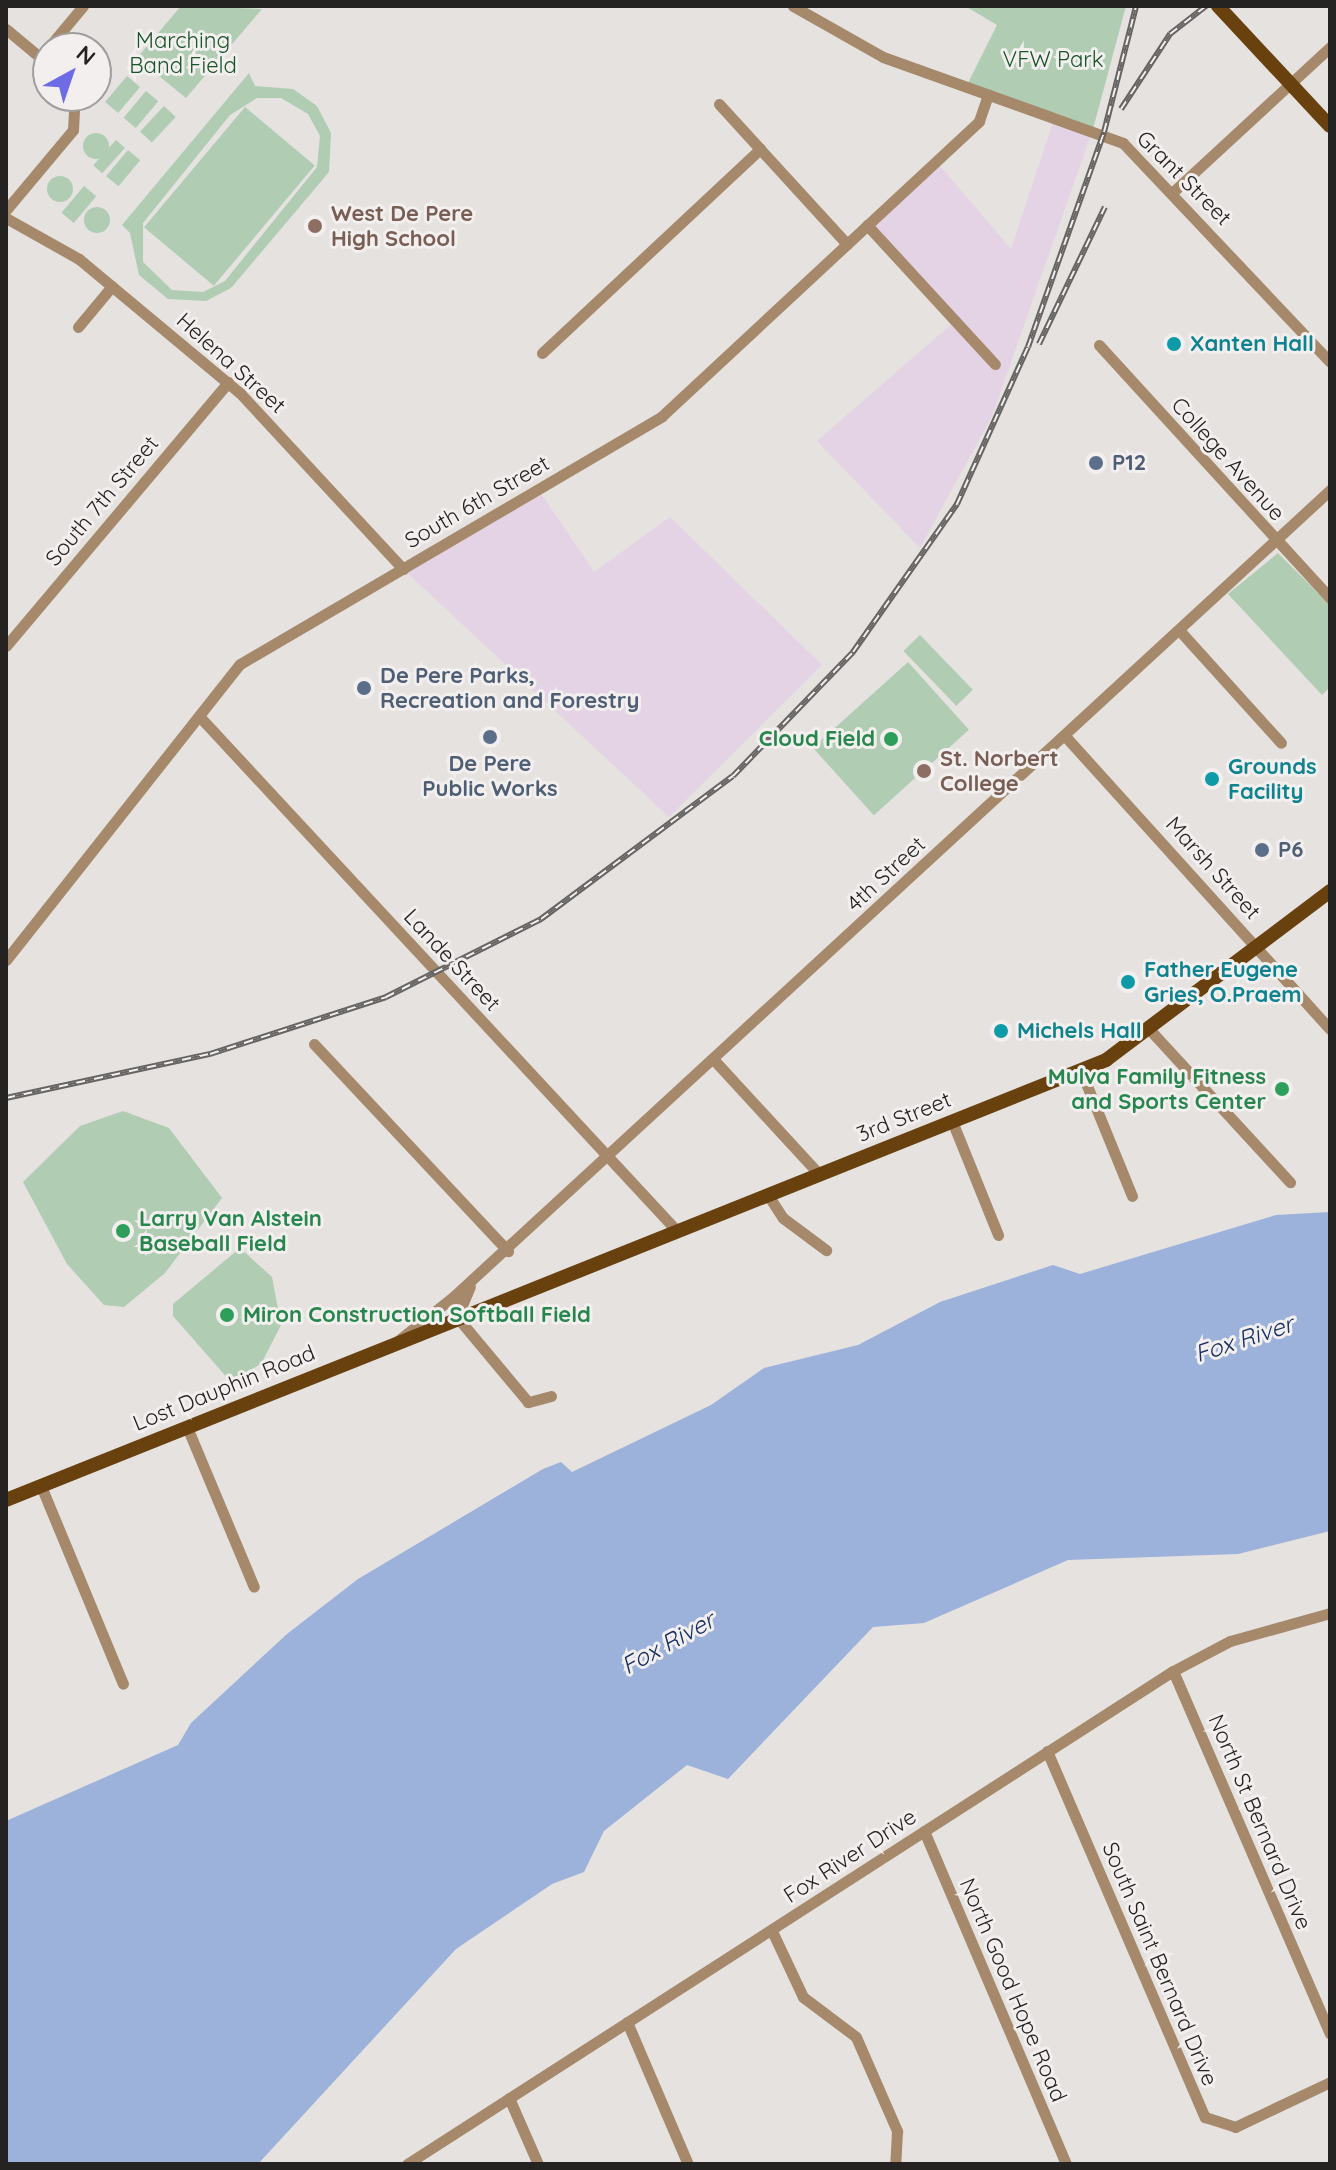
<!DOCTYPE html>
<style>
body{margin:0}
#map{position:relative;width:1336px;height:2170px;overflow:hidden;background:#e5e2e0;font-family:Quicksand,sans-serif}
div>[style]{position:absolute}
.industrial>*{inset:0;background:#e4d3e4}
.green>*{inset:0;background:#b0ccb3;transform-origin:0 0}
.round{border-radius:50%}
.water>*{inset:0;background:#9cb2db}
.minor>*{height:11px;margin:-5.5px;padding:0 5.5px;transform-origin:5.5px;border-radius:5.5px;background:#a6896b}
.major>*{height:14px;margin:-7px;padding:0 7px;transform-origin:7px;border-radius:7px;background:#69410e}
.rail>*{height:6px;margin-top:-3px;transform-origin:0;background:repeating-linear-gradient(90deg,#f2efee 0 9px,#666463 0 18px);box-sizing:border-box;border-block:2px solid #666463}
.dots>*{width:22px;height:22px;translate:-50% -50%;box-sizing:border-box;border:4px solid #f2efee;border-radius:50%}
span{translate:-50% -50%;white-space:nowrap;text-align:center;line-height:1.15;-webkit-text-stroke:6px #f2efee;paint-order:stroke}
.park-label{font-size:22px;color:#195328}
.street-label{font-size:22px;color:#242322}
.education-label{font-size:22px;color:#785e54;font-weight:700}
.left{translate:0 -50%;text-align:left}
.culture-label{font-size:22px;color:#0d838f;font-weight:700}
.service-label{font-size:22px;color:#4e5e75;font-weight:700}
.leisure-label{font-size:22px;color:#27864d;font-weight:700}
.right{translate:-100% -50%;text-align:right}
.water-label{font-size:24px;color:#173062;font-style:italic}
.frame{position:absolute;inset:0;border:8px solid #242322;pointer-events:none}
.north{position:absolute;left:32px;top:32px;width:80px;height:80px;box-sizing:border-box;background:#f2efee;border:2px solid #a09d9c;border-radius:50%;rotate:40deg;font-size:22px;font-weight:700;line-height:32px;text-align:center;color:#242322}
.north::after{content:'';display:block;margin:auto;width:28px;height:36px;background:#6d6be5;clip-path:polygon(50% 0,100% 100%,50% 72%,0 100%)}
</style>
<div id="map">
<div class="industrial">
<div style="clip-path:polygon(1055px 116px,1093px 129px,992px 416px,920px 548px,817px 441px,955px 321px,867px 225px,936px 161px,1011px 249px)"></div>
<div style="clip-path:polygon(538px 489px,594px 572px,670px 517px,822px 665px,669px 817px,403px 569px)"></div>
</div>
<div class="green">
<div style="clip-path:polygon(181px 6px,262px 9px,186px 98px,137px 58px)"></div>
<div style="clip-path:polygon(965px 6px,1126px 6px,1093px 129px,966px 87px,997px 25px)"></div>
<div style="clip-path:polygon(evenodd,249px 73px,255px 86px,293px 89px,317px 106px,331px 133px,329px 172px,231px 288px,206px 301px,168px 299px,139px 275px,130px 233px,122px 225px,249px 73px,257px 98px,281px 98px,308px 114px,320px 136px,317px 167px,225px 281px,203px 292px,172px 290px,143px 262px,143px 223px,230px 115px,257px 98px)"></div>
<div style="left:127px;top:76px;width:17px;height:34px;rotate:40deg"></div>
<div style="left:146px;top:91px;width:16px;height:35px;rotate:40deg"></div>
<div style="left:164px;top:106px;width:16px;height:35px;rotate:43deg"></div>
<div style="left:245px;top:107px;width:91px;height:157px;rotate:40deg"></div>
<div class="round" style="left:83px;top:133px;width:26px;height:26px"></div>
<div style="left:116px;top:140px;width:12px;height:34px;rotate:42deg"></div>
<div style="left:128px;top:150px;width:16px;height:34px;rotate:40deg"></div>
<div class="round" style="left:47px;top:176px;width:26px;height:26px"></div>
<div style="left:84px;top:186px;width:16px;height:35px;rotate:40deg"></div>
<div class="round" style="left:84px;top:207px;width:26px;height:26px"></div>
<div style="clip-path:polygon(1278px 553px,1330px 605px,1330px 687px,1322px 695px,1228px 594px)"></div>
<div style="left:920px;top:635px;width:76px;height:23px;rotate:46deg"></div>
<div style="left:908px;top:662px;width:91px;height:128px;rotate:48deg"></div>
<div style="clip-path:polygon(123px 1111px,169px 1128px,222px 1198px,165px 1273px,124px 1307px,104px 1305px,67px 1264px,23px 1182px,80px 1126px)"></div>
<div style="clip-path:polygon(240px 1248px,272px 1277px,281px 1325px,261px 1364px,230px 1381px,173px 1316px,173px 1304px)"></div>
</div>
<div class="water">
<div style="clip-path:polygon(1330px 1212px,1330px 1531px,1238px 1554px,1068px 1560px,924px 1623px,873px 1627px,728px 1779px,687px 1765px,604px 1831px,584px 1872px,552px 1884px,456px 1949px,258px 2164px,6px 2164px,6px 1821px,178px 1745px,191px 1723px,287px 1634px,358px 1579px,543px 1469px,561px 1462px,572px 1472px,711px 1405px,764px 1368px,858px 1345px,940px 1302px,1053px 1265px,1080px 1274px,1276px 1215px)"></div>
</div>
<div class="minor">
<div style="left:793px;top:6px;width:103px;rotate:29.5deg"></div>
<div style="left:883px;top:57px;width:255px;rotate:19.7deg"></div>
<div style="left:1123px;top:143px;width:301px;rotate:46.6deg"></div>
<div style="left:6px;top:29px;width:55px;rotate:39.8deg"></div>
<div style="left:48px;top:48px;width:55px;rotate:-50.2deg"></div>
<div style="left:719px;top:104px;width:190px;rotate:47.6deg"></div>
<div style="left:1174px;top:191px;width:212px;rotate:-42.7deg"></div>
<div style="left:6px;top:210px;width:104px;rotate:-50.1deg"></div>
<div style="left:73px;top:130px;width:34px;rotate:-87deg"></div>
<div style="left:6px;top:218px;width:84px;rotate:29.3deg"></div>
<div style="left:79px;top:259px;width:209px;rotate:39.8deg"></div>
<div style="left:240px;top:393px;width:240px;rotate:47.2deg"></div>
<div style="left:867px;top:225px;width:189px;rotate:47.4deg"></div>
<div style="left:78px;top:327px;width:53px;rotate:-50.3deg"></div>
<div style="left:1099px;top:345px;width:343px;rotate:47.6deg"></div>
<div style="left:542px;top:353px;width:299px;rotate:-43.1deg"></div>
<div style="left:1179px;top:630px;width:152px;rotate:47.9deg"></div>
<div style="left:6px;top:646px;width:345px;rotate:-49.9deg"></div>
<div style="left:199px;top:716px;width:701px;rotate:47.14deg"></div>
<div style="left:1065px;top:736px;width:395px;rotate:47.9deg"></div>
<div style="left:6px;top:960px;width:377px;rotate:-51.7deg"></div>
<div style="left:240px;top:664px;width:489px;rotate:-30.4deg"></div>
<div style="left:662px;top:416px;width:433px;rotate:-42.9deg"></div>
<div style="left:979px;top:121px;width:28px;rotate:-71deg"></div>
<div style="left:1150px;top:1030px;width:207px;rotate:47.4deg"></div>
<div style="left:314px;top:1044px;width:284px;rotate:46.9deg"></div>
<div style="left:714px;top:1060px;width:155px;rotate:47.4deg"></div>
<div style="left:1081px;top:1071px;width:135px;rotate:67.8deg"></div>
<div style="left:952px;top:1121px;width:123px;rotate:68deg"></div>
<div style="left:768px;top:1195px;width:27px;rotate:57deg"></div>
<div style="left:783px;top:1218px;width:54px;rotate:36.7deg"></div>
<div style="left:457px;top:1317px;width:33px;rotate:-67deg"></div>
<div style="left:395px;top:1343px;width:74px;rotate:-38.4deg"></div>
<div style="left:551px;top:1396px;width:24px;rotate:165deg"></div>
<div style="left:528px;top:1402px;width:111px;rotate:-129.9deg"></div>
<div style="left:457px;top:1317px;width:20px;rotate:-101deg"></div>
<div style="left:453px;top:1297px;width:1192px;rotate:-42.62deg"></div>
<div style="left:187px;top:1427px;width:173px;rotate:67.3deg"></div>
<div style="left:41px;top:1486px;width:214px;rotate:67.5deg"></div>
<div style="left:1173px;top:1671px;width:395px;rotate:66.6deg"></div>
<div style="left:1047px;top:1751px;width:399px;rotate:66.7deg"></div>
<div style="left:1205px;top:2117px;width:32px;rotate:18deg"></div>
<div style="left:1235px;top:2127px;width:105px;rotate:-25.3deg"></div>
<div style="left:924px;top:1831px;width:362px;rotate:66.9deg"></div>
<div style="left:772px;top:1931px;width:73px;rotate:64.8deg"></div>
<div style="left:803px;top:1997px;width:66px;rotate:37deg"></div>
<div style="left:856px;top:2037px;width:103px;rotate:66.4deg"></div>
<div style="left:897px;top:2131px;width:33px;rotate:93deg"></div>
<div style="left:627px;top:2022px;width:155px;rotate:66.8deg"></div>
<div style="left:509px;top:2098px;width:72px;rotate:66.3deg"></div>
<div style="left:407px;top:2164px;width:911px;rotate:-32.77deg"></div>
<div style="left:1173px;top:1671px;width:64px;rotate:-27.8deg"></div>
<div style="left:1230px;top:1641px;width:104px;rotate:-15.6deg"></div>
</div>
<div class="major">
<div style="left:1218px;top:6px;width:164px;rotate:47deg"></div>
<div style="left:6px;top:1500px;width:1185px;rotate:-21.8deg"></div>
<div style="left:1106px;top:1060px;width:281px;rotate:-37deg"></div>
</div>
<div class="rail">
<div style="left:1121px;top:109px;width:90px;rotate:-56.8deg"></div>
<div style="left:1170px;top:34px;width:46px;rotate:-37.9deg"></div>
<div style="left:1039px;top:344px;width:152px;rotate:-64.3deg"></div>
<div style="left:6px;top:1098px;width:209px;rotate:-12.2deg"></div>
<div style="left:210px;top:1054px;width:185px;rotate:-17.9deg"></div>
<div style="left:386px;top:997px;width:174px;rotate:-26.7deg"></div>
<div style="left:541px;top:919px;width:239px;rotate:-36.7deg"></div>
<div style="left:733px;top:776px;width:173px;rotate:-45.9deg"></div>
<div style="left:853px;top:652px;width:181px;rotate:-54.9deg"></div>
<div style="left:957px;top:504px;width:172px;rotate:-65.7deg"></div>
<div style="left:1028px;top:347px;width:228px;rotate:-70.5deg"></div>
<div style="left:1104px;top:132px;width:130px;rotate:-75.7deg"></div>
</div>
<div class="dots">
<div style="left:315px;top:226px;background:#8d6e63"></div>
<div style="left:1174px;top:344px;background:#0f9aa8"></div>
<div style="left:1096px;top:463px;background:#5c6f8a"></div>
<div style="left:364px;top:688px;background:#5c6f8a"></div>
<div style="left:490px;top:737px;background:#5c6f8a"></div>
<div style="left:891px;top:739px;background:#2e9e5b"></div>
<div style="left:924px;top:771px;background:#8d6e63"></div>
<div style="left:1212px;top:779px;background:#0f9aa8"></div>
<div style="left:1262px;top:850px;background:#5c6f8a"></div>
<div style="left:1128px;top:982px;background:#0f9aa8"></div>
<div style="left:1001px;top:1031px;background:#0f9aa8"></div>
<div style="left:1282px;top:1089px;background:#2e9e5b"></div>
<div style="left:123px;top:1231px;background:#2e9e5b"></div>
<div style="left:227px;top:1315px;background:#2e9e5b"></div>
</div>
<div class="park-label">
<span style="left:183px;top:53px">Marching<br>Band Field</span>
<span style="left:1053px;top:60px">VFW Park</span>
</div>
<div class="street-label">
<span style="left:1184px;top:178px;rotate:45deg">Grant Street</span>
<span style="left:231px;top:363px;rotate:42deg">Helena Street</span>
<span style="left:1228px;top:459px;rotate:48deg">College Avenue</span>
<span style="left:102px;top:501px;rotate:-50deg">South 7th Street</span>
<span style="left:477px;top:502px;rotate:-30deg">South 6th Street</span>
<span style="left:1213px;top:868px;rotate:48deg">Marsh Street</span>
<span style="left:886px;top:874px;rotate:-43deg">4th Street</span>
<span style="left:452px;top:960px;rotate:47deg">Lande Street</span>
<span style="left:904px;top:1117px;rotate:-22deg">3rd Street</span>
<span style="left:224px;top:1388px;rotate:-22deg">Lost Dauphin Road</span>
<span style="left:1260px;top:1822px;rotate:67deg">North St Bernard Drive</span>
<span style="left:850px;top:1856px;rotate:-33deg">Fox River Drive</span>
<span style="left:1160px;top:1964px;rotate:67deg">South Saint Bernard Drive</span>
<span style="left:1013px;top:1990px;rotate:67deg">North Good Hope Road</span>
</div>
<div class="education-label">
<span class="left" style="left:331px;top:226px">West De Pere<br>High School</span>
<span class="left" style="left:940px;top:771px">St. Norbert<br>College</span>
</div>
<div class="culture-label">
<span class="left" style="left:1190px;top:344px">Xanten Hall</span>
<span class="left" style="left:1228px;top:779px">Grounds<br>Facility</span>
<span class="left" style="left:1144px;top:982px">Father Eugene<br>Gries, O.Praem</span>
<span class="left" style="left:1017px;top:1031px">Michels Hall</span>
</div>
<div class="service-label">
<span class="left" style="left:1112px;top:463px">P12</span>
<span class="left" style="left:380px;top:688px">De Pere Parks,<br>Recreation and Forestry</span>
<span style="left:490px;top:776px">De Pere<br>Public Works</span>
<span class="left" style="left:1278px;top:850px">P6</span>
</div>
<div class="leisure-label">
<span class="right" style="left:875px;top:739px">Cloud Field</span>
<span class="right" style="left:1266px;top:1089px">Mulva Family Fitness<br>and Sports Center</span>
<span class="left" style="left:139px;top:1231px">Larry Van Alstein<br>Baseball Field</span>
<span class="left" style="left:243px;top:1315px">Miron Construction Softball Field</span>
</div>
<div class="water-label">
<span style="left:1244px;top:1339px;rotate:-18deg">Fox River</span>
<span style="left:668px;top:1643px;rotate:-29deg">Fox River</span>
</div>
<div class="frame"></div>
<div class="north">N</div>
</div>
